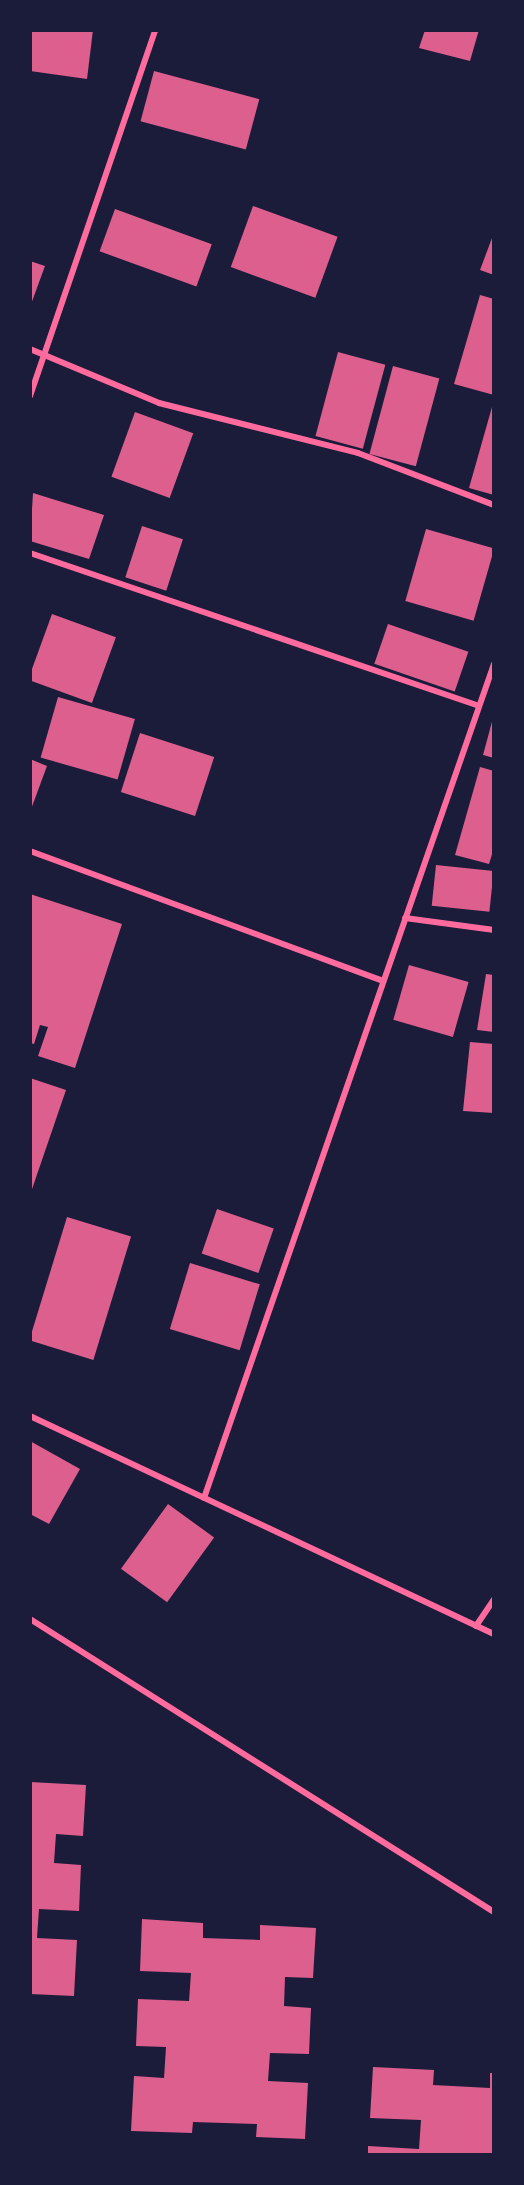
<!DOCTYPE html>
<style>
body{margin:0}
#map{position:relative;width:524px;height:2185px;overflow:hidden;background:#1b1b3a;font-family:"Source Serif 4",serif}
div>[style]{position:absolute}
.building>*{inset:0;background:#dd5f8e;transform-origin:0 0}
.minor>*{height:6px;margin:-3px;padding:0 3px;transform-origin:3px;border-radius:3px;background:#ff6b9d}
span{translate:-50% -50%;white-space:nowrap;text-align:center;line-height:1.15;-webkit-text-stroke:6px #1b1b3a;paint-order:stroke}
.frame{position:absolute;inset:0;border:32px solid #1b1b3a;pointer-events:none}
</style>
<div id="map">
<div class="building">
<div style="clip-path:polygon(30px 30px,93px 30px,87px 79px,30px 71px)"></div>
<div style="clip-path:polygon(425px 30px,479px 30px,470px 61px,419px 48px)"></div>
<div style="left:154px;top:71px;width:109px;height:52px;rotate:15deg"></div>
<div style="left:253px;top:206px;width:90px;height:65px;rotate:20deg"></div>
<div style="left:115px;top:209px;width:103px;height:45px;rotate:20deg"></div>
<div style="clip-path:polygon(492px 238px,494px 239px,494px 275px,480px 270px)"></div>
<div style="clip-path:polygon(30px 261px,45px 266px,30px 307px)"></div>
<div style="clip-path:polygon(480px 295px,494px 299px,494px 395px,454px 384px)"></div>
<div style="left:338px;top:352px;width:49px;height:87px;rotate:15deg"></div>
<div style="left:393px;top:366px;width:48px;height:91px;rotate:15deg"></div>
<div style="clip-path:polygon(492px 407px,494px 408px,494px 495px,469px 488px)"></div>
<div style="left:135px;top:412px;width:62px;height:69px;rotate:20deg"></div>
<div style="clip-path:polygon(33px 493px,104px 515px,89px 559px,30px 541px)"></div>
<div style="left:142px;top:526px;width:43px;height:54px;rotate:18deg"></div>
<div style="left:426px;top:529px;width:71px;height:75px;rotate:16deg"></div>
<div style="left:52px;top:614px;width:68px;height:70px;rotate:20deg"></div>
<div style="left:388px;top:624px;width:85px;height:42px;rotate:19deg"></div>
<div style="left:58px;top:697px;width:80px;height:63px;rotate:16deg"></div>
<div style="clip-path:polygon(493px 718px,494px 718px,494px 758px,483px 755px)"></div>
<div style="left:140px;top:733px;width:78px;height:62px;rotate:18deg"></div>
<div style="clip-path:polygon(30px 759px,47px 766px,30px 812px)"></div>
<div style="clip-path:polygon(480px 767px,494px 771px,494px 848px,489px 864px,455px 855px)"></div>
<div style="left:436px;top:865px;width:58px;height:41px;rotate:6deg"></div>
<div style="clip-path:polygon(30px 894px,122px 924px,75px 1068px,38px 1056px,48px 1027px,40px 1025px,34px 1044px,30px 1043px)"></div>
<div style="left:409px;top:965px;width:62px;height:57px;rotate:16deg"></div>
<div style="clip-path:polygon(486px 974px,494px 975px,494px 1032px,477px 1030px)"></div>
<div style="clip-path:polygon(470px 1042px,494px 1044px,494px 1113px,463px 1111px)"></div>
<div style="clip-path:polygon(30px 1078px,66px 1090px,30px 1195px)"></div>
<div style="left:217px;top:1209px;width:60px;height:47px;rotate:19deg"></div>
<div style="left:67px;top:1217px;width:67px;height:129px;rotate:17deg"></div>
<div style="left:190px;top:1263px;width:73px;height:69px;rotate:17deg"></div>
<div style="clip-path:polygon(30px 1441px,80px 1469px,49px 1524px,30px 1514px)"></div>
<div style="left:168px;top:1504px;width:57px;height:80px;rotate:36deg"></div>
<div style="clip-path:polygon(30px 1782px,86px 1785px,83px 1836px,56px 1834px,54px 1863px,81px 1865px,79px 1911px,39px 1909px,37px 1938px,77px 1940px,74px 1996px,30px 1994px)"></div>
<div style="clip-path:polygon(142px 1919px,203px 1923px,203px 1938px,260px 1940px,260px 1925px,316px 1928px,313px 1978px,285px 1977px,284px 2006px,311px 2008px,309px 2054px,270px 2053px,268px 2081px,308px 2083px,305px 2139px,256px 2137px,257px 2124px,193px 2122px,192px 2133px,131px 2131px,134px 2076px,164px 2078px,166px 2047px,136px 2046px,138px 1999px,189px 2001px,191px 1973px,140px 1971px)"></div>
<div style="clip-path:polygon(373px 2067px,434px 2070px,433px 2085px,490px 2088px,490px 2073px,494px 2073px,494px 2155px,368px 2155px,368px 2146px,419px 2149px,421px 2120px,370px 2118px)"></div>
</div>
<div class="minor">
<div style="left:30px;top:349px;width:140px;rotate:22.7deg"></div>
<div style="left:159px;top:403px;width:205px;rotate:14.1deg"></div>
<div style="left:358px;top:453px;width:146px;rotate:20.9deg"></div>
<div style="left:30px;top:396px;width:387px;rotate:-71.1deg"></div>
<div style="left:30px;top:553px;width:474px;rotate:18.8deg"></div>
<div style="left:30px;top:851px;width:376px;rotate:20.2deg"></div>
<div style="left:405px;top:918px;width:90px;rotate:7.7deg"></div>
<div style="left:30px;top:1416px;width:513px;rotate:25.17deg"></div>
<div style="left:204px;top:1498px;width:883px;rotate:-70.83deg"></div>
<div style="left:30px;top:1619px;width:549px;rotate:32.27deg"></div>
<div style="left:476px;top:1626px;width:32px;rotate:-56deg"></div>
</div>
<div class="frame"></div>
</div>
